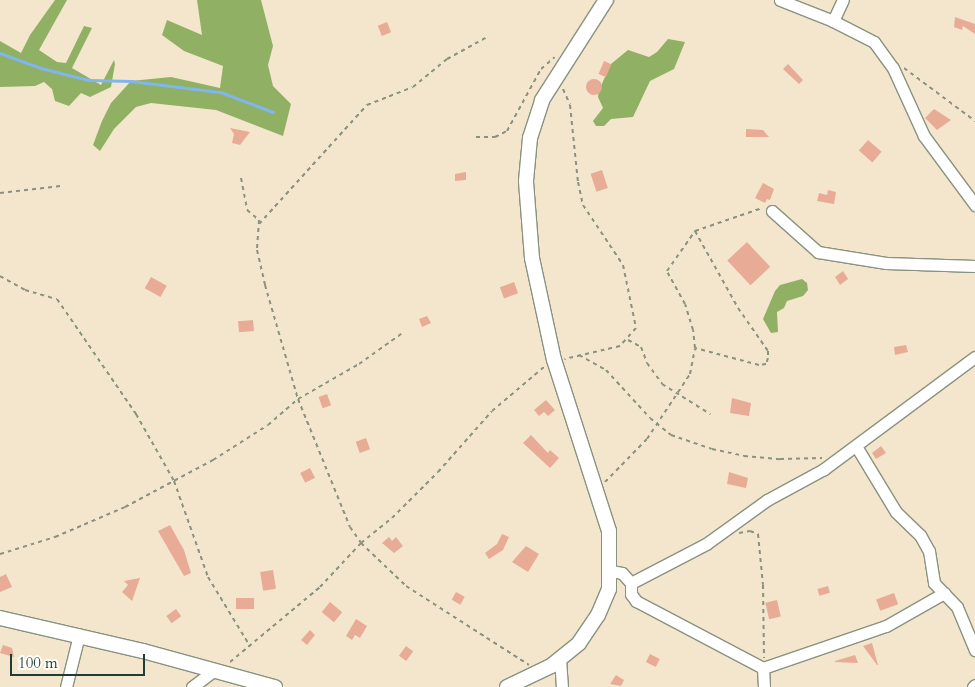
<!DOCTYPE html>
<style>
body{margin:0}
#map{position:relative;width:975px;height:687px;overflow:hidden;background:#f3e6cd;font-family:Cardo,serif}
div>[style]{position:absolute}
.forest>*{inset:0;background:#90b064}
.stream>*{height:2.5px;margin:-1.25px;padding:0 1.25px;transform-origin:1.25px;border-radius:1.25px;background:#80b5ee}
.building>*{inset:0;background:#e8ac96;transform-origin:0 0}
.round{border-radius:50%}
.path>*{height:2px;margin-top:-1px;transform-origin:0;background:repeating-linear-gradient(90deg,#899280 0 4px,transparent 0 8px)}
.roads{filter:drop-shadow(1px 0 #899280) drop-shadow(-1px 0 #899280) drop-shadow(0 1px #899280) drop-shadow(0 -1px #899280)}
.minor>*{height:11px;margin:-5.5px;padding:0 5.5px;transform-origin:5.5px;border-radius:5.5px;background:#fff}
.major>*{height:14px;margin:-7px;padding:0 7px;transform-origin:7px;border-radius:7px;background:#fff}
span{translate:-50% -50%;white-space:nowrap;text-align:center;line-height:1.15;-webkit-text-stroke:4px #fdfcf7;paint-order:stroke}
.scale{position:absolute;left:10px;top:654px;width:135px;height:22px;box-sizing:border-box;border:2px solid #1f3d34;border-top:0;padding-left:6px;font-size:15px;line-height:18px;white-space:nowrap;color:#1f3d34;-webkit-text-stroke:4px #fdfcf7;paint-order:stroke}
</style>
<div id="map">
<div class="forest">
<div style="clip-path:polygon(55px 0,67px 0,39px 50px,57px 62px,66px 63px,84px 26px,92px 28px,72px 68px,101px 85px,114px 60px,115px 64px,111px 87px,90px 97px,81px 93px,69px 106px,55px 101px,52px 89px,44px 82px,35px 86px,0 87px,0 41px,21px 53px,30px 35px)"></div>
<div style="clip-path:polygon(197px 0,261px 0,273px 46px,268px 65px,273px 86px,291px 104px,283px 136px,216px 110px,151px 103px,136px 107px,114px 129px,100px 151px,93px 145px,102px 121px,111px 103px,131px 81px,171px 77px,220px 88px,223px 66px,184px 51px,162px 35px,167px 20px,202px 35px)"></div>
<div style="clip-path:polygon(668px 39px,685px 42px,674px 69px,650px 81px,633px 117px,611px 119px,604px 126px,596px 126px,593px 121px,603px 108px,598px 97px,599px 90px,611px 64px,628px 50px,649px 57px,657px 52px)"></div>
<div style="clip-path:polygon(802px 279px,807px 283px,808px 290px,803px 296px,787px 301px,784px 308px,777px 312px,778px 332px,771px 333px,763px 319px,775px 291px,780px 285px)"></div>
</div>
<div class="stream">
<div style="left:0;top:53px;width:44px;rotate:20.1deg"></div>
<div style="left:41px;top:68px;width:49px;rotate:14deg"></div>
<div style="left:89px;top:80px;width:42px;rotate:1.4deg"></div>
<div style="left:131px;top:81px;width:91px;rotate:7deg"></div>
<div style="left:221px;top:92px;width:56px;rotate:21deg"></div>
</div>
<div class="building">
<div style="clip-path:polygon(955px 17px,975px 24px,975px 34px,963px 26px,962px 30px,954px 27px)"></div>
<div style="left:387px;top:22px;width:11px;height:10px;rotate:68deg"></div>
<div style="left:604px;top:61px;width:8px;height:14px;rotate:23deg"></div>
<div style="clip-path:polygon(788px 64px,803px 80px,799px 84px,783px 69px)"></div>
<div class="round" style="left:586px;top:79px;width:16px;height:16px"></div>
<div style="clip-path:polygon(934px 109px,951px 120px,937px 130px,925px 118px)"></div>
<div style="clip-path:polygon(230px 128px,250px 132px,240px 145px,232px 143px,234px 134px)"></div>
<div style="clip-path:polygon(746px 129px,763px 130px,769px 137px,746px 137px)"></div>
<div style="left:868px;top:140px;width:18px;height:14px;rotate:41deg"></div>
<div style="left:602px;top:170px;width:19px;height:12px;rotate:72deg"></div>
<div style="clip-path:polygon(466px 172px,466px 180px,455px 181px,455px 174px)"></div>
<div style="clip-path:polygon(763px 183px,774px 189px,770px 200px,767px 199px,765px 203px,755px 198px)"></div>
<div style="clip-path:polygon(828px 190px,836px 192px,834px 204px,817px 201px,819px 193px,827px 195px)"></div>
<div style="left:747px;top:242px;width:34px;height:27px;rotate:47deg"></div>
<div style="clip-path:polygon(843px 271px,848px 279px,840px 285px,835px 277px)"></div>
<div style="left:151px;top:277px;width:18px;height:13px;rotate:29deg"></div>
<div style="left:514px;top:282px;width:12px;height:15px;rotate:70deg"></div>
<div style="clip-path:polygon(427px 316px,431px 323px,422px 327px,419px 319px)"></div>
<div style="left:253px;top:320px;width:11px;height:15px;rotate:85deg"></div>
<div style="clip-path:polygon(906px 345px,908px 352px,895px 355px,894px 347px)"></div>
<div style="left:327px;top:394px;width:12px;height:9px;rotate:70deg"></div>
<div style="clip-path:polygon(732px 398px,751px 403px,749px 416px,730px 413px)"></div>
<div style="clip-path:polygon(546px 400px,555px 410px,548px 416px,544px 412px,539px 416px,534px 410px)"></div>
<div style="clip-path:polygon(531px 435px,548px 453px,550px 450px,559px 458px,550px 468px,523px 443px)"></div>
<div style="left:366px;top:438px;width:12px;height:11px;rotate:70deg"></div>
<div style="clip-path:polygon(881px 446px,886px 453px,876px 459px,872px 453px)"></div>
<div style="left:310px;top:468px;width:11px;height:11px;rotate:63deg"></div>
<div style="clip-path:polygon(729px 472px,748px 478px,746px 488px,727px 484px)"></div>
<div style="clip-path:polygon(170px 525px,184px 550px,191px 573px,184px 576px,158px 531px)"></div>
<div style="clip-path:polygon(502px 534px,509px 537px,503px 550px,489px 559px,485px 553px,497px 544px)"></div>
<div style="clip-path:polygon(389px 537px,392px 541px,396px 537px,403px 546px,394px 553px,382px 543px)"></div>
<div style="clip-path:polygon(526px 546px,539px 554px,528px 572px,512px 562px)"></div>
<div style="left:273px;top:570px;width:19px;height:13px;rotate:81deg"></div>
<div style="clip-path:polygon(6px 574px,12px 587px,0 592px,0 577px)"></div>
<div style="clip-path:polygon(140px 578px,132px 601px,122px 592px,128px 585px,124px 581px)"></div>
<div style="left:828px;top:586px;width:7px;height:11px;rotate:74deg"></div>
<div style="left:456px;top:592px;width:10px;height:9px;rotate:29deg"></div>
<div style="left:894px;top:593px;width:12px;height:19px;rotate:70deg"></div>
<div style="left:236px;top:598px;width:18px;height:11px"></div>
<div style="left:777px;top:600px;width:17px;height:12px;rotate:77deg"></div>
<div style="left:330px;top:602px;width:16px;height:13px;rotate:40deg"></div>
<div style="left:176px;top:609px;width:9px;height:12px;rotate:54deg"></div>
<div style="clip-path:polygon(356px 619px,367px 626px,360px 638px,355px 635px,352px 640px,346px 636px)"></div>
<div style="clip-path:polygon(310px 630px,315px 635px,307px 645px,301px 640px)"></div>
<div style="clip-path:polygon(872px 643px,878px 665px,877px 665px,863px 646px)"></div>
<div style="clip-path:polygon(3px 645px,12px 648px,14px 657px,0 653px)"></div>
<div style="left:406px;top:646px;width:9px;height:12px;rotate:36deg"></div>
<div style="left:650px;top:654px;width:11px;height:9px;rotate:27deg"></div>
<div style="clip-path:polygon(855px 655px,858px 663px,835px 662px,835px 661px)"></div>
<div style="clip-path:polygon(616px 675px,624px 680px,621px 686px,610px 684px)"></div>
</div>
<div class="path">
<div style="left:904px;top:68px;width:89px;rotate:36.7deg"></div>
<div style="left:563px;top:89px;width:17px;rotate:66deg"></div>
<div style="left:570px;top:105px;width:77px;rotate:84.1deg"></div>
<div style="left:578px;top:182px;width:24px;rotate:78deg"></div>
<div style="left:583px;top:205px;width:72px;rotate:56.3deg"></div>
<div style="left:623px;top:265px;width:64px;rotate:78.3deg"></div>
<div style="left:636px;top:328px;width:24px;rotate:132deg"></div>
<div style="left:620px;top:346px;width:57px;rotate:166.9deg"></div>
<div style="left:476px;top:137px;width:19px"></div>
<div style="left:495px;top:137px;width:13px;rotate:-27deg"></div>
<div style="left:507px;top:131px;width:71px;rotate:-61.3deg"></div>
<div style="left:541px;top:69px;width:18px;rotate:-41deg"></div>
<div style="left:241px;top:178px;width:33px;rotate:79deg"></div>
<div style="left:247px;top:210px;width:16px;rotate:40deg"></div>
<div style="left:259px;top:220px;width:30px;rotate:94deg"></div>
<div style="left:257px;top:250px;width:36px;rotate:77deg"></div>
<div style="left:265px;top:285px;width:119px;rotate:73.9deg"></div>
<div style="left:298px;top:399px;width:138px;rotate:67.9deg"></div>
<div style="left:350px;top:527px;width:19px;rotate:55deg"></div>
<div style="left:361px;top:543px;width:62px;rotate:43.7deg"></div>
<div style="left:406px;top:586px;width:146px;rotate:32.7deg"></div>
<div style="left:0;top:193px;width:61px;rotate:-6.5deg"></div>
<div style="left:259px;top:224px;width:161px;rotate:-47.8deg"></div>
<div style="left:367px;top:105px;width:49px;rotate:-21.4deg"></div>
<div style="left:413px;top:87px;width:44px;rotate:-39.5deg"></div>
<div style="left:447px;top:59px;width:46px;rotate:-28.8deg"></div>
<div style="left:695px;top:231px;width:88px;rotate:60.8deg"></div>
<div style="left:738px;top:308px;width:52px;rotate:55.1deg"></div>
<div style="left:768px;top:351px;width:7px;rotate:90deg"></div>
<div style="left:768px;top:358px;width:6px;rotate:108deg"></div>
<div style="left:766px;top:364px;width:7px;rotate:172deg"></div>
<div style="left:759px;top:365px;width:66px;rotate:-165.1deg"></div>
<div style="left:0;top:276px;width:29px;rotate:29deg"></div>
<div style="left:25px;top:290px;width:33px;rotate:16deg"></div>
<div style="left:57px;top:299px;width:140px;rotate:55.5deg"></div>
<div style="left:136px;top:414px;width:77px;rotate:60.4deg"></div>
<div style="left:174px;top:481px;width:102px;rotate:70.5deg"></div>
<div style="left:208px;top:577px;width:81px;rotate:58.7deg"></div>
<div style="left:628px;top:340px;width:15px;rotate:28deg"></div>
<div style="left:641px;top:347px;width:17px;rotate:69deg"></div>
<div style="left:647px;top:363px;width:26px;rotate:54deg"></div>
<div style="left:662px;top:384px;width:57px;rotate:32deg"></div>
<div style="left:579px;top:355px;width:31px;rotate:29deg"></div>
<div style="left:606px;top:370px;width:65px;rotate:47.5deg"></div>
<div style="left:650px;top:418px;width:27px;rotate:39deg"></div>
<div style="left:671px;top:435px;width:43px;rotate:18.9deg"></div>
<div style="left:712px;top:449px;width:33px;rotate:12deg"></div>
<div style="left:744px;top:456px;width:36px;rotate:5deg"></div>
<div style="left:780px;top:459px;width:42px;rotate:-1.4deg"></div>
<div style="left:605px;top:482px;width:60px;rotate:-45.7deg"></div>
<div style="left:647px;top:439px;width:78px;rotate:-56.5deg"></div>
<div style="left:690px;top:374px;width:26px;rotate:-79deg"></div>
<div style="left:695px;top:348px;width:18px;rotate:-96deg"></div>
<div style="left:693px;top:330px;width:27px;rotate:-107deg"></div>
<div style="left:685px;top:304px;width:38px;rotate:-119deg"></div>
<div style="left:667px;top:271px;width:49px;rotate:-55deg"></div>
<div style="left:695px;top:231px;width:71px;rotate:-18.9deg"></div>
<div style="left:739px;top:533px;width:11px;rotate:-10deg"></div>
<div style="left:750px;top:531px;width:9px;rotate:21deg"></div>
<div style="left:758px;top:534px;width:51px;rotate:84.4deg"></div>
<div style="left:763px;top:585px;width:73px;rotate:89.2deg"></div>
<div style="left:0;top:554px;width:58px;rotate:-17.2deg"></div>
<div style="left:55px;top:537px;width:76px;rotate:-23.2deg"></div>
<div style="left:125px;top:507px;width:100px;rotate:-28.1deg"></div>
<div style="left:213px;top:460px;width:65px;rotate:-32.5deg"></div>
<div style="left:268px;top:425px;width:40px;rotate:-41deg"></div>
<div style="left:298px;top:399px;width:70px;rotate:-29.8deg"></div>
<div style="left:359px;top:364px;width:52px;rotate:-35.5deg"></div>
<div style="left:230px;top:662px;width:117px;rotate:-39.8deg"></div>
<div style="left:320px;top:587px;width:60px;rotate:-47deg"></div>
<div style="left:361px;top:543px;width:40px;rotate:-39deg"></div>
<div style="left:392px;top:518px;width:65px;rotate:-45deg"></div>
<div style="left:438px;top:472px;width:81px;rotate:-48.5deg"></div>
<div style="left:492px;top:411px;width:68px;rotate:-40.2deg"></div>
</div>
<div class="roads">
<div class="minor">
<div style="left:780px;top:0;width:57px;rotate:21.6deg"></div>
<div style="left:833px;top:21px;width:46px;rotate:27.1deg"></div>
<div style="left:874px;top:42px;width:32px;rotate:54deg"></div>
<div style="left:893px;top:68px;width:75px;rotate:65.5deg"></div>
<div style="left:924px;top:136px;width:86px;rotate:53.5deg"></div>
<div style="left:833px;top:21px;width:23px;rotate:-65deg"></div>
<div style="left:772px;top:211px;width:62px;rotate:41.7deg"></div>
<div style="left:818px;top:252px;width:69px;rotate:9.2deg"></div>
<div style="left:886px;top:263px;width:89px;rotate:1.9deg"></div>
<div style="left:856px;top:446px;width:77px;rotate:58.8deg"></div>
<div style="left:896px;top:512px;width:33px;rotate:44deg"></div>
<div style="left:920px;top:535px;width:18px;rotate:61deg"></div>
<div style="left:929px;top:551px;width:32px;rotate:81deg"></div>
<div style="left:934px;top:583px;width:33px;rotate:46deg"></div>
<div style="left:957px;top:607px;width:47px;rotate:67.3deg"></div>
<div style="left:611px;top:571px;width:11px;rotate:10deg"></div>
<div style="left:622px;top:573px;width:13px;rotate:48deg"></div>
<div style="left:631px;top:583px;width:85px;rotate:-27.5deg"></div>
<div style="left:706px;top:544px;width:75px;rotate:-35.8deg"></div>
<div style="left:767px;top:500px;width:65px;rotate:-28.5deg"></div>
<div style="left:824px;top:469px;width:188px;rotate:-36.6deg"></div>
<div style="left:631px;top:583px;width:11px;rotate:90deg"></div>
<div style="left:631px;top:594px;width:9px;rotate:54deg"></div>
<div style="left:636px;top:601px;width:144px;rotate:27.8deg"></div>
<div style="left:763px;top:668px;width:130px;rotate:-18.9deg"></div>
<div style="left:886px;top:626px;width:67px;rotate:-29.6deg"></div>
<div style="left:560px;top:659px;width:28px;rotate:86deg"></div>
<div style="left:763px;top:668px;width:19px;rotate:87deg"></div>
<div style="left:66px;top:687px;width:54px;rotate:-76deg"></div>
<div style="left:192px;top:687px;width:26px;rotate:-37deg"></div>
<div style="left:973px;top:687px;width:3px;rotate:-45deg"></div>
</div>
<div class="major">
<div style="left:0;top:618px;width:147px;rotate:13deg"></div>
<div style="left:143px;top:651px;width:137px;rotate:15.3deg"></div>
<div style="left:507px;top:687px;width:49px;rotate:-25.5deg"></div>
<div style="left:551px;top:666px;width:36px;rotate:-39deg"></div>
<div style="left:579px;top:643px;width:34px;rotate:-56deg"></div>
<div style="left:598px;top:615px;width:28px;rotate:-67deg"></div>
<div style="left:609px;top:589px;width:58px;rotate:-90deg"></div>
<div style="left:609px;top:531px;width:180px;rotate:-107.8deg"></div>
<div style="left:554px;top:360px;width:104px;rotate:-102.2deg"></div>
<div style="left:532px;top:258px;width:77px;rotate:-94.5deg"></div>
<div style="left:526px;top:181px;width:43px;rotate:-84.7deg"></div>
<div style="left:530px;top:138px;width:40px;rotate:-72deg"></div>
<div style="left:542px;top:100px;width:119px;rotate:-57.4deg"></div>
</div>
</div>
<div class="scale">100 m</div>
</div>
